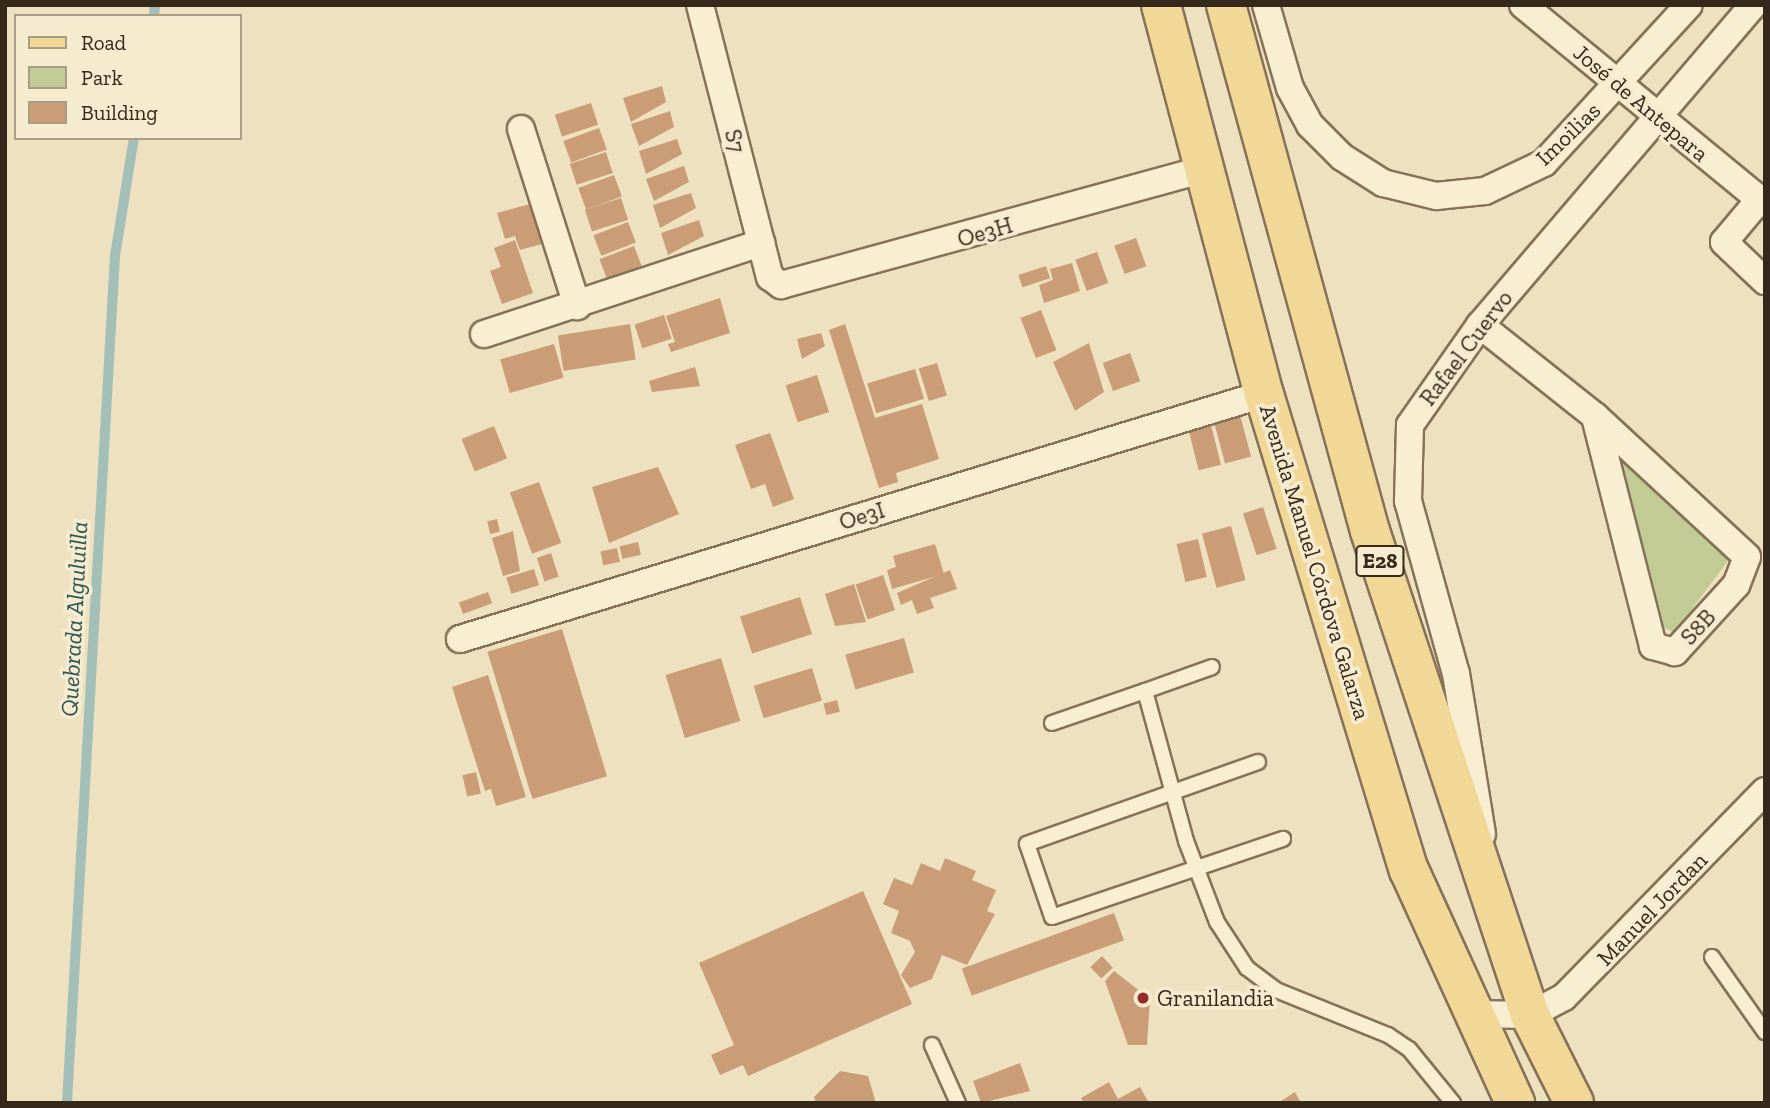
<!DOCTYPE html>
<meta charset="utf-8">
<style>
body{margin:0}
#map{position:relative;width:1770px;height:1108px;overflow:hidden;background:#ede1c0;font-family:"Zilla Slab",serif}
div>[style]{position:absolute}
.green>*{inset:0;background:#c2cb94}
.stream>*{height:10px;margin:-5px;padding:0 5px;transform-origin:5px;border-radius:5px;background:#a3bfb8}
.building>*{inset:0;background:#cb9d76;transform-origin:0 0}
.roads{filter:drop-shadow(2px 0 #857258) drop-shadow(-2px 0 #857258) drop-shadow(0 2px #857258) drop-shadow(0 -2px #857258)}
.service>*{height:14px;margin:-7px;padding:0 7px;transform-origin:7px;border-radius:7px;background:#f8eed2}
.minor>*{height:26px;margin:-13px;padding:0 13px;transform-origin:13px;border-radius:13px;background:#f8eed2}
.primary>*{height:38px;margin:-19px;padding:0 19px;transform-origin:19px;border-radius:19px;background:#f1d897}
.dots>*{width:19px;height:19px;translate:-50% -50%;box-sizing:border-box;border:4px solid #f5ebcf;border-radius:50%}
span{translate:-50% -50%;white-space:nowrap;text-align:center;line-height:1.15;-webkit-text-stroke:7px #f5ebcf;paint-order:stroke}
.shield-label span{padding:2px 5px;background:#f5ebcf;border:2px solid;border-radius:5px;-webkit-text-stroke-width:0}
.shield-label{font-size:21px;color:#35291c;font-weight:700}
.street-label{font-size:23px;color:#35291c}
.poi-label{font-size:23px;color:#35291c}
.left{translate:0 -50%;text-align:left}
.water-label{font-size:24px;color:#2c5554;font-style:italic}
.frame{position:absolute;inset:0;border:7px solid #35291c;pointer-events:none}
.legend{position:absolute;left:14px;top:14px;width:228px;height:126px;box-sizing:border-box;background:#f5ebcf;border:2px solid #a89d87;margin:0;padding:9px 12px;list-style:none;font-size:21px;color:#35291c}
.legend li{display:flex;align-items:center;gap:14px;height:35px}
.legend b{width:35px;border:2px solid #a89d87}
</style>
<div id="map">
<div class="green">
<div style="clip-path:polygon(1626px 460px,1730px 558px,1674px 633px,1660px 625px,1619px 466px)"></div>
</div>
<div class="stream">
<div style="left:154px;top:16px;width:11px;rotate:-85deg"></div>
<div style="left:67px;top:1103px;width:848px;rotate:-86.76deg"></div>
<div style="left:115px;top:256px;width:120px;rotate:-80.9deg"></div>
</div>
<div class="building">
<div style="clip-path:polygon(662px 86px,666px 102px,631px 122px,623px 98px)"></div>
<div style="left:591px;top:103px;width:23px;height:38px;rotate:72deg"></div>
<div style="clip-path:polygon(670px 111px,674px 127px,639px 146px,631px 124px)"></div>
<div style="left:599px;top:128px;width:23px;height:38px;rotate:70deg"></div>
<div style="clip-path:polygon(677px 139px,682px 154px,646px 174px,639px 151px)"></div>
<div style="left:606px;top:152px;width:22px;height:38px;rotate:72deg"></div>
<div style="clip-path:polygon(684px 166px,689px 182px,654px 201px,646px 179px)"></div>
<div style="left:614px;top:175px;width:23px;height:38px;rotate:70deg"></div>
<div style="clip-path:polygon(691px 193px,696px 208px,660px 228px,653px 205px)"></div>
<div style="left:621px;top:198px;width:23px;height:38px;rotate:72deg"></div>
<div style="clip-path:polygon(530px 204px,542px 244px,520px 250px,515px 236px,505px 239px,497px 213px)"></div>
<div style="clip-path:polygon(699px 220px,704px 236px,668px 255px,661px 233px)"></div>
<div style="left:628px;top:222px;width:22px;height:37px;rotate:69deg"></div>
<div style="left:1136px;top:238px;width:30px;height:23px;rotate:70deg"></div>
<div style="clip-path:polygon(515px 240px,533px 293px,502px 304px,490px 271px,501px 267px,494px 248px)"></div>
<div style="left:634px;top:246px;width:22px;height:37px;rotate:69deg"></div>
<div style="left:1097px;top:252px;width:33px;height:23px;rotate:70deg"></div>
<div style="clip-path:polygon(1072px 263px,1080px 291px,1044px 303px,1039px 285px,1053px 280px,1050px 269px)"></div>
<div style="left:1046px;top:266px;width:13px;height:29px;rotate:72deg"></div>
<div style="clip-path:polygon(720px 298px,730px 333px,671px 352px,668px 344px,675px 342px,666px 316px)"></div>
<div style="left:1041px;top:310px;width:43px;height:22px;rotate:69deg"></div>
<div style="left:664px;top:315px;width:25px;height:31px;rotate:72deg"></div>
<div style="left:630px;top:324px;width:36px;height:73px;rotate:81deg"></div>
<div style="clip-path:polygon(845px 324px,875px 418px,922px 404px,939px 459px,896px 473px,898px 482px,879px 488px,829px 330px)"></div>
<div style="clip-path:polygon(821px 333px,825px 346px,802px 359px,797px 339px)"></div>
<div style="clip-path:polygon(1089px 343px,1104px 392px,1075px 411px,1053px 362px)"></div>
<div style="left:554px;top:344px;width:35px;height:56px;rotate:74deg"></div>
<div style="left:1130px;top:353px;width:30px;height:29px;rotate:70deg"></div>
<div style="left:937px;top:363px;width:34px;height:19px;rotate:73deg"></div>
<div style="clip-path:polygon(695px 367px,700px 386px,652px 392px,649px 381px)"></div>
<div style="left:915px;top:369px;width:31px;height:50px;rotate:73deg"></div>
<div style="left:817px;top:375px;width:39px;height:33px;rotate:72deg"></div>
<div style="left:1240px;top:415px;width:43px;height:27px;rotate:75deg"></div>
<div style="left:1211px;top:425px;width:41px;height:23px;rotate:76deg"></div>
<div style="left:494px;top:426px;width:35px;height:35px;rotate:68deg"></div>
<div style="clip-path:polygon(770px 433px,794px 499px,773px 507px,765px 484px,751px 489px,735px 445px)"></div>
<div style="clip-path:polygon(658px 467px,679px 514px,609px 543px,592px 487px)"></div>
<div style="left:539px;top:482px;width:65px;height:31px;rotate:70deg"></div>
<div style="left:1263px;top:507px;width:44px;height:21px;rotate:72deg"></div>
<div style="left:497px;top:519px;width:13px;height:10px;rotate:77deg"></div>
<div style="left:1231px;top:526px;width:56px;height:30px;rotate:75deg"></div>
<div style="clip-path:polygon(513px 531px,520px 571px,503px 576px,492px 538px)"></div>
<div style="left:1198px;top:539px;width:39px;height:22px;rotate:77deg"></div>
<div style="left:638px;top:542px;width:13px;height:19px;rotate:77deg"></div>
<div style="clip-path:polygon(935px 544px,944px 574px,892px 589px,887px 570px,896px 567px,893px 556px)"></div>
<div style="left:617px;top:548px;width:14px;height:17px;rotate:78deg"></div>
<div style="left:551px;top:553px;width:25px;height:15px;rotate:72deg"></div>
<div style="left:534px;top:569px;width:17px;height:29px;rotate:73deg"></div>
<div style="clip-path:polygon(950px 570px,957px 589px,930px 598px,934px 608px,917px 614px,912px 600px,901px 605px,897px 593px)"></div>
<div style="left:883px;top:575px;width:37px;height:29px;rotate:71deg"></div>
<div style="clip-path:polygon(854px 584px,866px 622px,835px 626px,825px 594px)"></div>
<div style="left:488px;top:592px;width:12px;height:31px;rotate:70deg"></div>
<div style="left:800px;top:597px;width:39px;height:63px;rotate:72deg"></div>
<div style="left:562px;top:629px;width:154px;height:78px;rotate:73deg"></div>
<div style="left:904px;top:638px;width:36px;height:61px;rotate:74deg"></div>
<div style="left:721px;top:658px;width:66px;height:58px;rotate:73deg"></div>
<div style="left:812px;top:668px;width:34px;height:61px;rotate:73deg"></div>
<div style="clip-path:polygon(488px 675px,526px 797px,496px 806px,491px 789px,485px 791px,452px 687px)"></div>
<div style="left:837px;top:700px;width:12px;height:14px;rotate:76deg"></div>
<div style="left:476px;top:772px;width:22px;height:14px;rotate:77deg"></div>
<div style="clip-path:polygon(945px 858px,976px 871px,972px 880px,996px 890px,987px 911px,995px 914px,967px 965px,942px 955px,932px 979px,910px 988px,901px 975px,915px 952px,910px 941px,891px 933px,899px 911px,883px 904px,894px 878px,912px 885px,921px 863px,940px 871px)"></div>
<div style="clip-path:polygon(863px 891px,912px 1004px,748px 1076px,743px 1065px,720px 1075px,711px 1055px,734px 1045px,699px 963px)"></div>
<div style="left:1114px;top:913px;width:29px;height:162px;rotate:70deg"></div>
<div style="left:1102px;top:956px;width:16px;height:16px;rotate:47deg"></div>
<div style="clip-path:polygon(1114px 971px,1150px 999px,1147px 1045px,1128px 1045px,1105px 981px)"></div>
<div style="clip-path:polygon(1020px 1063px,1030px 1091px,981px 1103px,973px 1081px)"></div>
<div style="clip-path:polygon(840px 1071px,868px 1076px,876px 1103px,816px 1103px,814px 1097px)"></div>
<div style="clip-path:polygon(1109px 1082px,1118px 1099px,1140px 1087px,1149px 1103px,1084px 1103px,1081px 1098px)"></div>
<div style="clip-path:polygon(1295px 1092px,1301px 1103px,1278px 1103px)"></div>
</div>
<div class="roads">
<div class="service">
<div style="left:1145px;top:691px;width:71px;rotate:-19.7deg"></div>
<div style="left:1052px;top:723px;width:98px;rotate:-19deg"></div>
<div style="left:1145px;top:691px;width:156px;rotate:74.7deg"></div>
<div style="left:1186px;top:841px;width:87px;rotate:69.1deg"></div>
<div style="left:1217px;top:922px;width:55px;rotate:56.9deg"></div>
<div style="left:1247px;top:968px;width:36px;rotate:37deg"></div>
<div style="left:1276px;top:990px;width:121px;rotate:21.9deg"></div>
<div style="left:1388px;top:1035px;width:25px;rotate:34deg"></div>
<div style="left:1409px;top:1049px;width:70px;rotate:50.8deg"></div>
<div style="left:1258px;top:762px;width:245px;rotate:160.5deg"></div>
<div style="left:1027px;top:844px;width:77px;rotate:71.1deg"></div>
<div style="left:1052px;top:917px;width:244px;rotate:-18.7deg"></div>
<div style="left:1712px;top:957px;width:92px;rotate:54.8deg"></div>
<div style="left:932px;top:1045px;width:64px;rotate:65.9deg"></div>
</div>
<div class="minor">
<div style="left:700px;top:5px;width:281px;rotate:75.6deg"></div>
<div style="left:770px;top:277px;width:14px;rotate:36deg"></div>
<div style="left:781px;top:285px;width:436px;rotate:-15.3deg"></div>
<div style="left:1266px;top:5px;width:86px;rotate:73.9deg"></div>
<div style="left:1290px;top:88px;width:42px;rotate:61.6deg"></div>
<div style="left:1310px;top:125px;width:45px;rotate:45deg"></div>
<div style="left:1342px;top:157px;width:49px;rotate:32.4deg"></div>
<div style="left:1383px;top:183px;width:55px;rotate:13.8deg"></div>
<div style="left:1436px;top:196px;width:49px;rotate:-5.8deg"></div>
<div style="left:1485px;top:191px;width:65px;rotate:-25.4deg"></div>
<div style="left:1544px;top:163px;width:214px;rotate:-47.5deg"></div>
<div style="left:1523px;top:5px;width:313px;rotate:39.4deg"></div>
<div style="left:521px;top:129px;width:186px;rotate:72.4deg"></div>
<div style="left:1760px;top:199px;width:56px;rotate:129.9deg"></div>
<div style="left:1724px;top:242px;width:57px;rotate:43.6deg"></div>
<div style="left:1480px;top:325px;width:147px;rotate:38.4deg"></div>
<div style="left:1595px;top:416px;width:207px;rotate:42.8deg"></div>
<div style="left:1747px;top:557px;width:30px;rotate:111deg"></div>
<div style="left:1736px;top:585px;width:91px;rotate:132.3deg"></div>
<div style="left:1675px;top:652px;width:23px;rotate:-165deg"></div>
<div style="left:1653px;top:646px;width:237px;rotate:-104.2deg"></div>
<div style="left:484px;top:334px;width:292px;rotate:-18.2deg"></div>
<div style="left:460px;top:639px;width:841px;rotate:-16.95deg"></div>
<div style="left:1482px;top:834px;width:162px;rotate:-99.2deg"></div>
<div style="left:1456px;top:674px;width:180px;rotate:-105.5deg"></div>
<div style="left:1408px;top:501px;width:76px;rotate:-88.5deg"></div>
<div style="left:1410px;top:425px;width:122px;rotate:-55deg"></div>
<div style="left:1480px;top:325px;width:421px;rotate:-49.5deg"></div>
<div style="left:1472px;top:1014px;width:58px;rotate:1deg"></div>
<div style="left:1530px;top:1015px;width:38px;rotate:-28deg"></div>
<div style="left:1564px;top:997px;width:288px;rotate:-45.7deg"></div>
</div>
<div class="primary">
<div style="left:1161px;top:5px;width:402px;rotate:75.2deg"></div>
<div style="left:1264px;top:394px;width:498px;rotate:73.1deg"></div>
<div style="left:1409px;top:870px;width:256px;rotate:65.5deg"></div>
<div style="left:1226px;top:5px;width:545px;rotate:74.69deg"></div>
<div style="left:1370px;top:531px;width:510px;rotate:71.71deg"></div>
<div style="left:1530px;top:1015px;width:98px;rotate:63.4deg"></div>
</div>
</div>
<div class="dots">
<div style="left:1143px;top:998px;background:#942c29"></div>
</div>
<div class="shield-label">
<span style="left:1380px;top:561px">E28</span>
</div>
<div class="street-label">
<span style="left:1641px;top:103px;rotate:40deg">José de Antepara</span>
<span style="left:1568px;top:134px;rotate:-44deg">Imoilias</span>
<span style="left:735px;top:141px;rotate:76deg">S7</span>
<span style="left:985px;top:232px;rotate:-16deg">Oe3H</span>
<span style="left:1466px;top:348px;rotate:-53deg">Rafael Cuervo</span>
<span style="left:862px;top:516px;rotate:-17deg">Oe3I</span>
<span style="left:1315px;top:562px;rotate:73deg">Avenida Manuel Córdova Galarza</span>
<span style="left:1698px;top:627px;rotate:-47deg">S8B</span>
<span style="left:1652px;top:909px;rotate:-46deg">Manuel Jordan</span>
</div>
<div class="poi-label">
<span class="left" style="left:1157px;top:998px">Granilandia</span>
</div>
<div class="water-label">
<span style="left:74px;top:619px;rotate:-87deg">Quebrada Alguluilla</span>
</div>
<div class="frame"></div>
<ul class="legend">
<li><b style="height:9px;background:#f1d897"></b>Road</li>
<li><b style="height:19px;background:#c2cb94"></b>Park</li>
<li><b style="height:19px;background:#cb9d76"></b>Building</li>
</ul>
</div>
